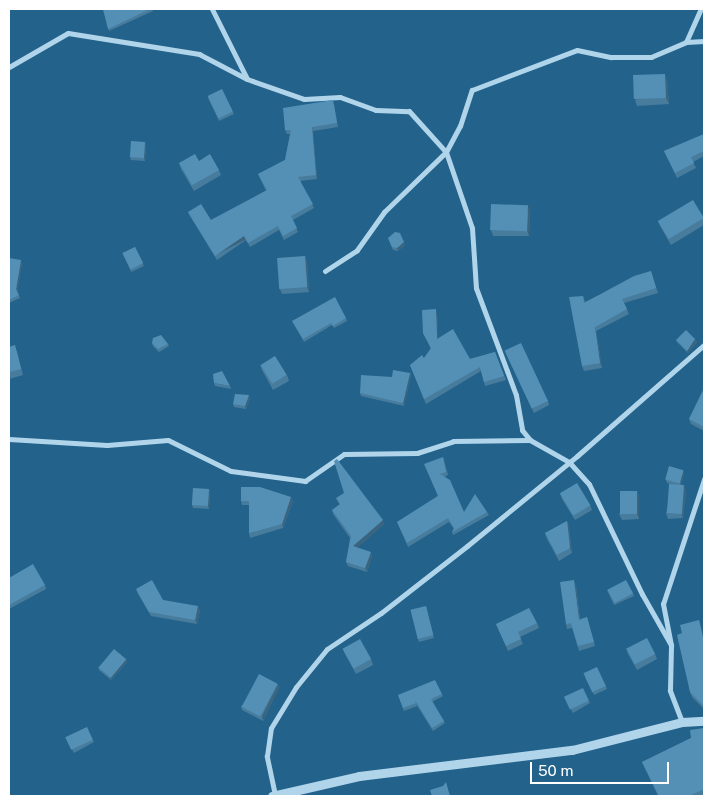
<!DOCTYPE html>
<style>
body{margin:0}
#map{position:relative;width:713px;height:805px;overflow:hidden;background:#23628b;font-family:"Public Sans",sans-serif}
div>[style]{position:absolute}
.minor>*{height:5px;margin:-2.5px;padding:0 2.5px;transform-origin:2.5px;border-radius:2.5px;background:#b0d5eb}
.tertiary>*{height:9px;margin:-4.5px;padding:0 4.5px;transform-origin:4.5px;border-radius:4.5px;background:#b0d5eb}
.wall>*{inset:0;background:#487c9d;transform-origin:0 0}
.shaded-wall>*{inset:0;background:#3b657f;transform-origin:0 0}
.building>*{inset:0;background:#5490b6;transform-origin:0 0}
span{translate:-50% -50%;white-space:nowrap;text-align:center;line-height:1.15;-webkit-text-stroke:4.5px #23628b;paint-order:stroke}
.frame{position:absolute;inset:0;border:10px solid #fff;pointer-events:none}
.scale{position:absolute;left:530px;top:762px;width:139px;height:22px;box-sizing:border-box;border:2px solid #fff;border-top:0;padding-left:6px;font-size:15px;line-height:18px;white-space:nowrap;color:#fff;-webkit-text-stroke:4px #23628b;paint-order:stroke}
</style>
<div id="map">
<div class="minor">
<div style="left:212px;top:9px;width:78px;rotate:63.4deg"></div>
<div style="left:247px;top:79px;width:60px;rotate:19.3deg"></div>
<div style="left:304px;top:99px;width:36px;rotate:-3deg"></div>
<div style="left:340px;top:97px;width:38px;rotate:20deg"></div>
<div style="left:376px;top:110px;width:33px;rotate:2deg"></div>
<div style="left:409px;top:111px;width:55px;rotate:47.9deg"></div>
<div style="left:446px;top:152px;width:80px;rotate:71.1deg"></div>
<div style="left:472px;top:228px;width:60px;rotate:86.2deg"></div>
<div style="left:476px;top:288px;width:114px;rotate:69.5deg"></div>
<div style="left:516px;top:395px;width:36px;rotate:80deg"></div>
<div style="left:522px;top:430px;width:13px;rotate:51deg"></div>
<div style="left:686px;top:42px;width:36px;rotate:-66deg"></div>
<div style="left:9px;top:67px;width:68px;rotate:-30deg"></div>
<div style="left:68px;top:33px;width:133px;rotate:9.1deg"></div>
<div style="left:199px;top:54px;width:54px;rotate:27.5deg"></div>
<div style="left:325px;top:271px;width:38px;rotate:-33deg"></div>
<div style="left:357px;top:250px;width:47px;rotate:-54.6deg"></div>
<div style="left:384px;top:212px;width:86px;rotate:-44.1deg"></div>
<div style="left:446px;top:152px;width:30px;rotate:-62deg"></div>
<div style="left:460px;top:126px;width:38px;rotate:-72deg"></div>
<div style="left:472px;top:90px;width:112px;rotate:-20.9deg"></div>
<div style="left:577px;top:50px;width:35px;rotate:12deg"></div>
<div style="left:611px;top:57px;width:40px"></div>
<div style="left:651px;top:57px;width:38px;rotate:-23deg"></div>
<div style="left:686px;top:42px;width:18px;rotate:-3deg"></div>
<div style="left:9px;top:439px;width:98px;rotate:3.5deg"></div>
<div style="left:107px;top:445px;width:61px;rotate:-4.7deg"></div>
<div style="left:168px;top:440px;width:70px;rotate:26.2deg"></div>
<div style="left:231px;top:471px;width:75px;rotate:7.7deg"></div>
<div style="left:305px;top:481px;width:47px;rotate:-34.7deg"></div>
<div style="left:344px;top:454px;width:73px;rotate:-0.8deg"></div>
<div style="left:417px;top:453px;width:38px;rotate:-18deg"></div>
<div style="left:453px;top:441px;width:77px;rotate:-0.7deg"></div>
<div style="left:530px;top:440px;width:45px;rotate:29.4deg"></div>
<div style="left:569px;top:462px;width:30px;rotate:48deg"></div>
<div style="left:589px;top:484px;width:122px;rotate:64.3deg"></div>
<div style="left:642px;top:594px;width:59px;rotate:60.4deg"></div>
<div style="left:682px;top:722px;width:34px;rotate:-111deg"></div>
<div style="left:670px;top:690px;width:45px;rotate:-88.7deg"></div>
<div style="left:671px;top:645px;width:42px;rotate:-101deg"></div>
<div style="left:663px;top:604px;width:132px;rotate:-71.8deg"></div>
<div style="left:275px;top:795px;width:40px;rotate:-102deg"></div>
<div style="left:267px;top:756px;width:28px;rotate:-82deg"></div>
<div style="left:271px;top:728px;width:48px;rotate:-58.6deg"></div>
<div style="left:296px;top:687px;width:49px;rotate:-50.8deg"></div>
<div style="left:327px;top:649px;width:65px;rotate:-33.7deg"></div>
<div style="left:381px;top:613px;width:109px;rotate:-37.9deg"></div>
<div style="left:467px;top:546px;width:142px;rotate:-39.3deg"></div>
<div style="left:577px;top:456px;width:169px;rotate:-41.2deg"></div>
</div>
<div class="tertiary">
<div style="left:272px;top:796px;width:89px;rotate:-12.9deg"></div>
<div style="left:359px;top:776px;width:215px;rotate:-7deg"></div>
<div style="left:572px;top:750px;width:114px;rotate:-14.3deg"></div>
<div style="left:682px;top:722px;width:22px;rotate:-3deg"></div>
</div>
<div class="wall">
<div style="clip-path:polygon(103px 9px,152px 9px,153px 11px,109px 31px)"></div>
<div style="clip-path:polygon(667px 79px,669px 104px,637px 106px,635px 100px)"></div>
<div style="clip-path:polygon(208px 98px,233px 112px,234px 114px,219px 121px)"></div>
<div style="clip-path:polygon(334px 104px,338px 127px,313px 131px,317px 179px,300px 181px,314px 208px,293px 220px,298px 232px,284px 240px,279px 230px,250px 247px,246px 240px,217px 260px,190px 216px,188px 212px,211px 220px,266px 191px,258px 174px,285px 160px,290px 134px,287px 134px,285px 130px)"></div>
<div style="clip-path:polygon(704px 134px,704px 156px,693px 162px,696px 168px,677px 178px,664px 151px)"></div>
<div style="clip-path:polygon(145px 142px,146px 145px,145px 161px,131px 160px,130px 157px)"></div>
<div style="clip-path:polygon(199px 161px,219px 170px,221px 175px,194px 191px,181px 169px,179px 163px)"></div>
<div style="clip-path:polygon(530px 210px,529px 236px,493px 236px,491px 230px)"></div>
<div style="clip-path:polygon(704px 218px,704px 225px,671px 245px,660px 226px,658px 221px)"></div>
<div style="clip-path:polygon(388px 238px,405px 245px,398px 251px,393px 250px)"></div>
<div style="left:135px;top:247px;width:21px;height:14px;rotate:65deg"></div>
<div style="clip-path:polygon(305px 256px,307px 262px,309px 292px,282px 294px,280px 289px)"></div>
<div style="clip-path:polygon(9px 258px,22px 263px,17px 292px,20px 298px,9px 303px)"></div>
<div style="clip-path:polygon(651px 271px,658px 293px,624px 303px,629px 314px,596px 331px,602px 368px,584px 371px,582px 366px,583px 296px,585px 302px)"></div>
<div style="clip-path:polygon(437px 314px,438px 338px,470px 359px,495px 352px,506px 380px,485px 386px,481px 371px,426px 404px,410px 365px,424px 358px,431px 349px,423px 333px)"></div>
<div style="clip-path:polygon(346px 318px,347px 321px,334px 328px,332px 325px,304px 342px,292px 321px)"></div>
<div style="clip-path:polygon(695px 339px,697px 342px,688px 353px,677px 342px,676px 340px)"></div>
<div style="clip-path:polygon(152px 343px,168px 344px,169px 346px,159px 352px,153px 346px)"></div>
<div style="clip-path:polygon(9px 347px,17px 351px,23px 375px,9px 379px)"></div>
<div style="clip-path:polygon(505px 352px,548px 401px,549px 405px,534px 413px)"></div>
<div style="clip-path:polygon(260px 365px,287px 375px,289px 381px,273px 390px,262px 370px)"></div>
<div style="clip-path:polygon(410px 373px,411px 375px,404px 406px,361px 396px,360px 393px,392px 377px)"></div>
<div style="clip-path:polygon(214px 383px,230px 386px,231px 389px,215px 386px)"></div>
<div style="clip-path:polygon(704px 390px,704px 431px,691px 424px,689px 419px)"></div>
<div style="clip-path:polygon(250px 398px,246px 409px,234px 407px,233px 404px)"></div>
<div style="clip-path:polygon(443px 457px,448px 475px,444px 477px,464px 512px,487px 512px,489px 515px,453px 535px,452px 532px,454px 529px,449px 522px,408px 547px,397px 522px,438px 496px)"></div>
<div style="clip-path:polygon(683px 470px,684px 473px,681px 485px,686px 491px,683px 518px,668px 519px,666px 513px,673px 485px,667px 483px,666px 480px)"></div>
<div style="clip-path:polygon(209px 489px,210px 492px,209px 509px,193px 508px,192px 505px)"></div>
<div style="clip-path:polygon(637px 491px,639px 496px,639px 519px,622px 520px,619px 514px)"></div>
<div style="clip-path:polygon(560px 493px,590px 505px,592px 510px,575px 520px,562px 499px)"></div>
<div style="clip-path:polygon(336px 498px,384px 524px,357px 548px,372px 556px,367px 572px,348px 566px,346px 562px,350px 538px,333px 514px,332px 510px,340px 505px)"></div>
<div style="clip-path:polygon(241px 501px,293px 501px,283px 528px,250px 538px,249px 533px,249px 505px,242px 505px)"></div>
<div style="clip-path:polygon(567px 521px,569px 527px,572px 553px,559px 561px,547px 539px,545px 533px)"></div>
<div style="clip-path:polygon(9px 578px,45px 585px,46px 589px,9px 609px)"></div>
<div style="clip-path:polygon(576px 585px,580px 619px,587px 617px,595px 646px,579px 651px,572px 628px,567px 629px,566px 624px)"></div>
<div style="clip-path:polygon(136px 589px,163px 600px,200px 610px,197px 624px,151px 616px,138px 594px)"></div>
<div style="clip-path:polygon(607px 590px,633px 593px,634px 596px,614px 605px)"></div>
<div style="clip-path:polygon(426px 606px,434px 638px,419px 642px,418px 639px)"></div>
<div style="clip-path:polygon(699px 620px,704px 640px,704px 709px,692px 697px,690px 692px,682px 633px)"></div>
<div style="clip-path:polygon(537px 623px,539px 628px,520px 637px,523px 644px,508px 651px,496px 624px)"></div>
<div style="clip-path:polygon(626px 648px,655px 654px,657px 659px,637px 670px,628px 654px)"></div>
<div style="clip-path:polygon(343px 649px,371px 659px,373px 665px,356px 674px,345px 654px)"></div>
<div style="clip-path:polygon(126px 659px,127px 662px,111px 680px,99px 670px,98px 667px)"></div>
<div style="clip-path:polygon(585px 677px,606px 686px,607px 689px,594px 695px)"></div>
<div style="clip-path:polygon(278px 684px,279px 688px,263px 721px,242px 710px,241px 706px)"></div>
<div style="clip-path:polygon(442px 694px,443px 696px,432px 702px,445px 723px,433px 731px,416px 704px,417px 706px,404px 711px,398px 695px)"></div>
<div style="clip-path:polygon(565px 698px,589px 701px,590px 703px,573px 713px)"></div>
<div style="clip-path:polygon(704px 728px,704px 796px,658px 796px,642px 762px,691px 738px)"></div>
<div style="clip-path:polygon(66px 738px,93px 740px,94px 742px,74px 753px)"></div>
</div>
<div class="shaded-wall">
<div style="clip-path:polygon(665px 74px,667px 79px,669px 104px,666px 98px)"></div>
<div style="clip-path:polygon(312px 127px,313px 131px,317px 179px,316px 175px)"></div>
<div style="clip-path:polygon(145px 142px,146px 145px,145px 161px,144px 158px)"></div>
<div style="clip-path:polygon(528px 205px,530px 210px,529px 236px,527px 230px)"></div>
<div style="left:244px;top:236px;width:4px;height:35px;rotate:63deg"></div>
<div style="clip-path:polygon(404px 242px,405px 245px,398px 251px,397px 248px)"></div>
<div style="clip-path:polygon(305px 256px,307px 262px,309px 292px,307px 287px)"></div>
<div style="clip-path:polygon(21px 260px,22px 263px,17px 292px,16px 289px)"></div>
<div style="clip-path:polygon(436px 309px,437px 314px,439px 343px,437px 339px)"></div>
<div style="clip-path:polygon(595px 327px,596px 331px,602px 368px,600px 363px)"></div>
<div style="clip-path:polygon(695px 339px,697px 342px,688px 353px,687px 351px)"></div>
<div style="clip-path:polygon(410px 373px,411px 375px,404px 406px,403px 403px)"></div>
<div style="clip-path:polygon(249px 395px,250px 398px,246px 409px,245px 406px)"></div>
<div style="clip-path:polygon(683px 470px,684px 473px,681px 486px,680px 484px)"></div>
<div style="clip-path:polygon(684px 485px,686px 491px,683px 518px,681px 513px)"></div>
<div style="clip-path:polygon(209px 489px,210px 492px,209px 509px,208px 506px)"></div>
<div style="clip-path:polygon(637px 491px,639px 496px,639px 519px,637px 514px)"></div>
<div style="clip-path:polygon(291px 497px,293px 501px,283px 528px,282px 524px)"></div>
<div style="clip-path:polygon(383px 520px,384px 524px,355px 550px,353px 546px)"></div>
<div style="clip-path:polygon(567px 521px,569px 527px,572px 553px,570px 548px)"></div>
<div style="clip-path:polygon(371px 552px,372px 556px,367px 572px,365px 568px)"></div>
<div style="clip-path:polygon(574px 580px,576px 585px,580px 624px,579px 620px)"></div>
<div style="clip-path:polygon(198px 606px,200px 610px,197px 624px,195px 620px)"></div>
<div style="clip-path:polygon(126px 659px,127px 662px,111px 680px,110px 678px)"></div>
<div style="clip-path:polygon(278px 684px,279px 688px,263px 721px,262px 716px)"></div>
</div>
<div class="building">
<div style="clip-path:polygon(103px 9px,150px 9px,108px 29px)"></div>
<div style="left:665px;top:74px;width:24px;height:32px;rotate:88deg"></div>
<div style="left:222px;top:89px;width:25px;height:16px;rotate:64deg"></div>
<div style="clip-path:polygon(333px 100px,337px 123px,312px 127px,316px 175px,298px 177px,313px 204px,291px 216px,297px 228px,283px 236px,278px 226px,248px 243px,244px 236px,215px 256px,188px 212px,201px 204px,211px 220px,267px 190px,258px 174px,285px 160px,291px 130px,285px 130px,283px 108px)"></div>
<div style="clip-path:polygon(704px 134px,704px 151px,691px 157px,694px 163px,675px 173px,664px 151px)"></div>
<div style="left:131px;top:141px;width:14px;height:16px;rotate:4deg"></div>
<div style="clip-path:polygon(195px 154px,199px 161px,210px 154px,219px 170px,192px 185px,179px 163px)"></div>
<div style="left:693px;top:200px;width:21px;height:41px;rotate:59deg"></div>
<div style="left:491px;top:204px;width:37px;height:26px;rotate:2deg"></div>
<div style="clip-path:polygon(395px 232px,400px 233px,404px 242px,397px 248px,392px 247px,388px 238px)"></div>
<div style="left:135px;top:247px;width:18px;height:14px;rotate:63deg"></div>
<div style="left:305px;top:256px;width:31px;height:28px;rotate:86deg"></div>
<div style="clip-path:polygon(9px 258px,21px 260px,16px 289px,19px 295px,9px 300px)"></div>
<div style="clip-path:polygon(651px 271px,656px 288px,622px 299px,627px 309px,595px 327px,600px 363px,582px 366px,569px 297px,583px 296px,584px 303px,634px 276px)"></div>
<div style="clip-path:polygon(335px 297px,346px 318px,333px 326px,331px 323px,303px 339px,292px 321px)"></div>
<div style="clip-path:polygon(436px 309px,437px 339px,453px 329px,470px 359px,495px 352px,504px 376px,484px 382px,480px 367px,424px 399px,410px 365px,422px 355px,424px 358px,431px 348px,423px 333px,422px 310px)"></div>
<div style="clip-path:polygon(686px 330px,695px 339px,687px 351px,676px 340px)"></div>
<div style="clip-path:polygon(161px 335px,168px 344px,158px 349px,152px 343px,153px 338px)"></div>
<div style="left:521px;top:343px;width:64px;height:18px;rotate:65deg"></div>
<div style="clip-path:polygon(15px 345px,21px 369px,9px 372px,9px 347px)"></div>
<div style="left:275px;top:356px;width:22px;height:17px;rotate:58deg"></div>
<div style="clip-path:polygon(393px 370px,410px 373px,403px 403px,360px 393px,361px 375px,392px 377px)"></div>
<div style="clip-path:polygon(222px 371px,230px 386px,214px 383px,213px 374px)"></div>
<div style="clip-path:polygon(703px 390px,704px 390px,704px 427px,689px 419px)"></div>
<div style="clip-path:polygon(235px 394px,249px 395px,245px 406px,233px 404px)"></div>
<div style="clip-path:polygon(443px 457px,446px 472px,440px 474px,450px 480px,464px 512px,475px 494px,487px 512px,452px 532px,454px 528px,448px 518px,407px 543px,397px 522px,438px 496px,424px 464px)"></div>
<div style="clip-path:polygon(337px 459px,383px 520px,353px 546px,371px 552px,365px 568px,346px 562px,351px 536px,332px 510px,340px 504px,336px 498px,344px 493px,334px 461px)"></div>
<div style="left:669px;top:466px;width:15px;height:14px;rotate:16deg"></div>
<div style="left:577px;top:483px;width:26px;height:20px;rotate:59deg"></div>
<div style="left:669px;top:484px;width:15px;height:29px;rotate:4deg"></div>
<div style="clip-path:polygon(241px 487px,260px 487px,291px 497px,282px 524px,249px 533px,249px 501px,241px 501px)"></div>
<div style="left:193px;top:488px;width:16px;height:17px;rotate:4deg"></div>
<div style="left:620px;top:491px;width:17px;height:23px"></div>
<div style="clip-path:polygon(567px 521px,570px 548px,557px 555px,545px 533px)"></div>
<div style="clip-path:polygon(33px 564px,45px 585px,9px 605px,9px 578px)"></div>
<div style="clip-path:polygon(152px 580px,163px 600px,198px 606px,195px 620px,149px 612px,136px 589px)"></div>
<div style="clip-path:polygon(574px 580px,579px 620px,587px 617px,594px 642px,578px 646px,571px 623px,566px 624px,560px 582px)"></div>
<div style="left:626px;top:580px;width:15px;height:21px;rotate:62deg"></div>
<div style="left:426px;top:606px;width:30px;height:16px;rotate:76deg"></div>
<div style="clip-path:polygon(529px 608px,537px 623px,518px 632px,521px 639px,506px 646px,496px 624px)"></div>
<div style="clip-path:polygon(699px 620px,704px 643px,704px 706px,690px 692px,677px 635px,682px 633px,680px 625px)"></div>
<div style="left:647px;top:638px;width:18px;height:23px;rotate:63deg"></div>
<div style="left:360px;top:639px;width:23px;height:20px;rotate:61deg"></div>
<div style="left:114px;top:649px;width:16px;height:24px;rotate:40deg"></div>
<div style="left:597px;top:667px;width:21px;height:15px;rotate:65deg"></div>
<div style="left:259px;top:674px;width:21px;height:37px;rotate:28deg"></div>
<div style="clip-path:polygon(435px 680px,442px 694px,431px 699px,444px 721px,432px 728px,415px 700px,416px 703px,403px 708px,398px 695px)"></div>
<div style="left:583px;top:688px;width:14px;height:21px;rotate:65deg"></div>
<div style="left:87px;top:727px;width:14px;height:24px;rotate:65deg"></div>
<div style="clip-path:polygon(704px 728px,704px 789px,689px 796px,659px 796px,642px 762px,691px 738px,690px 730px)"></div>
<div style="clip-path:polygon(446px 782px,450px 796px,432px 796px,430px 790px,443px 786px)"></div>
</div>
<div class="frame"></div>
<div class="scale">50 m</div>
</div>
